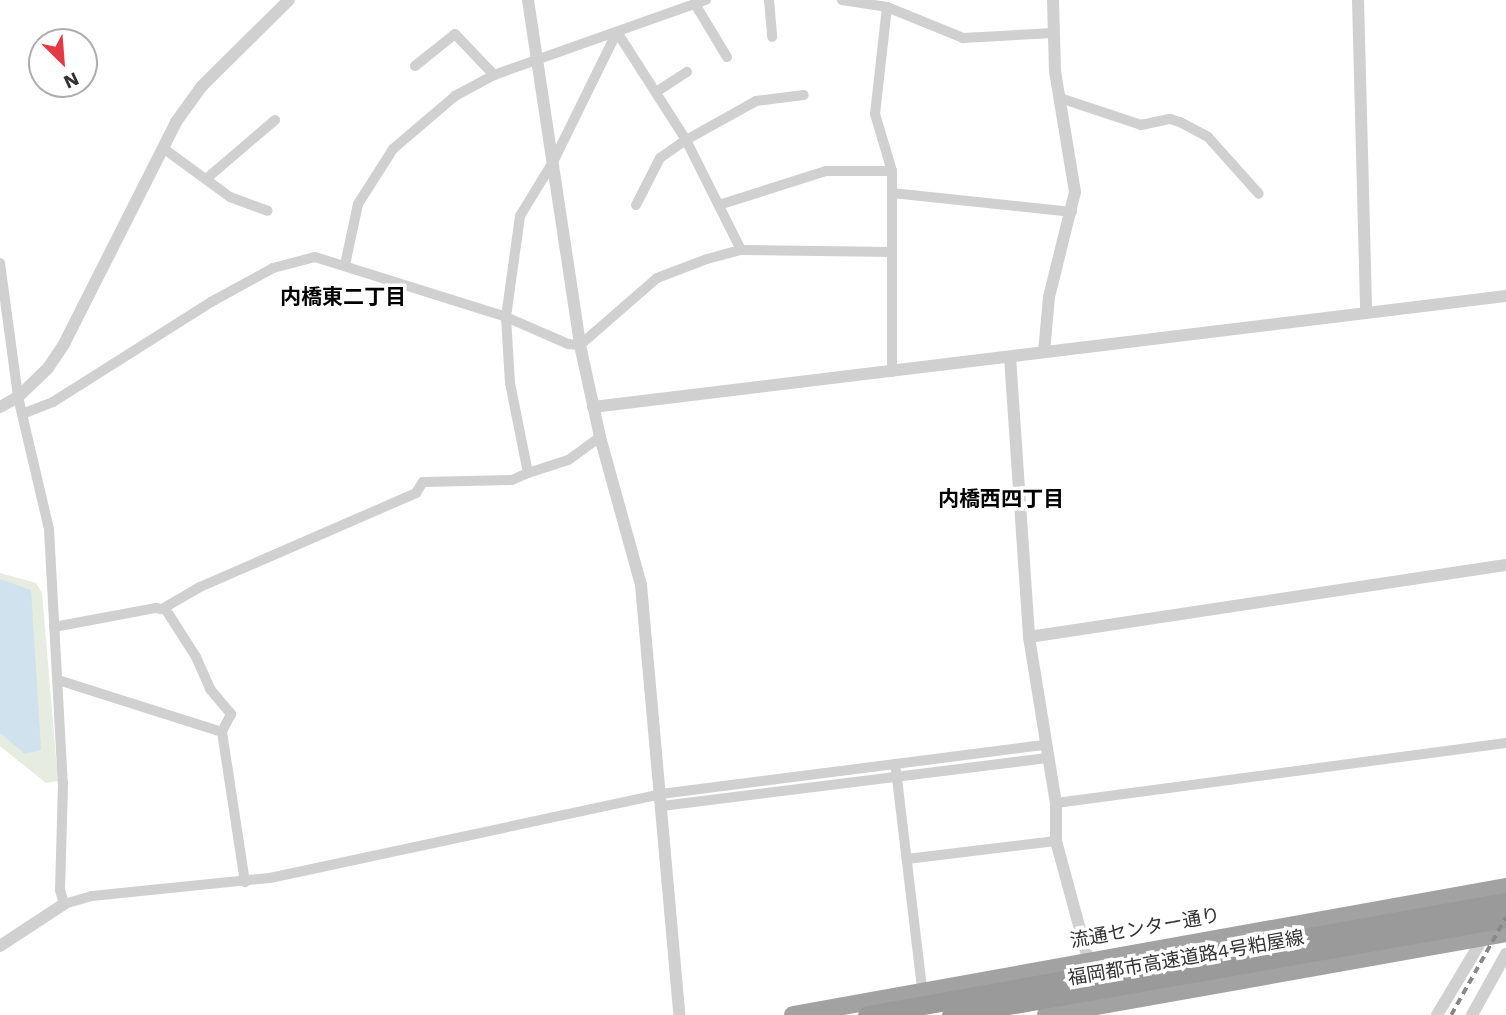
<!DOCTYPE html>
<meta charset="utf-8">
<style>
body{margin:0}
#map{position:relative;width:1506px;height:1015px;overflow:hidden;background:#fff;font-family:"Work Sans","Noto Sans JP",sans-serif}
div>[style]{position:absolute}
.green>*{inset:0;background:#e6ecdf}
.water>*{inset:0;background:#cfe2ee}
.minor>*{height:10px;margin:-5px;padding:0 5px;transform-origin:5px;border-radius:5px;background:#d0d0d0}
.tertiary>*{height:12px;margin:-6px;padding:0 6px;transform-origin:6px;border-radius:6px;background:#d0d0d0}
.trunk>*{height:18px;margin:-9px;padding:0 9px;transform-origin:9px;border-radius:9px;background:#a2a2a2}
.motorway>*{height:19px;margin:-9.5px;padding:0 9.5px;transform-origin:9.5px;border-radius:9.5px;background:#9a9a9a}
.rail>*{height:3.5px;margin-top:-1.75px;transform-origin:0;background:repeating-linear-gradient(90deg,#888 0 7px,transparent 0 12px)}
span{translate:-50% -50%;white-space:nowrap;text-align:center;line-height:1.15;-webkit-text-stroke:7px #fff;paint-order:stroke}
.street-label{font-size:19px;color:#333}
.neighbourhood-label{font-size:21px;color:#000;font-weight:700}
.north{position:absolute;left:28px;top:28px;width:70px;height:70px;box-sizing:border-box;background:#fff;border:2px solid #adadad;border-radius:50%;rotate:155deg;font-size:19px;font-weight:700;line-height:28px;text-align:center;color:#333}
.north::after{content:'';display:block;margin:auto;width:24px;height:32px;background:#e63946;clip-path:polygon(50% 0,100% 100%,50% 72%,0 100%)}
</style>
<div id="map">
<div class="green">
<div style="clip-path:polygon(0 573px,36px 583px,42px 593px,58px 781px,46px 783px,0 746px)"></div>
</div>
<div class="water">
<div style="clip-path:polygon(0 579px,31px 590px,41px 750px,25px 754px,0 733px)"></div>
</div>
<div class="minor">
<div style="left:769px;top:0;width:37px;rotate:85deg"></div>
<div style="left:842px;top:0;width:46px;rotate:8.8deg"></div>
<div style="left:887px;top:7px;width:82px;rotate:22.2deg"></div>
<div style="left:963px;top:38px;width:90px;rotate:-3.2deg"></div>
<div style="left:695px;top:4px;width:62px;rotate:58.9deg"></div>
<div style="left:887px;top:7px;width:108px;rotate:96.4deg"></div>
<div style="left:875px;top:114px;width:59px;rotate:73.4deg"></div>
<div style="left:892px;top:171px;width:201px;rotate:90deg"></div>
<div style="left:617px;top:32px;width:128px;rotate:57.4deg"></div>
<div style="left:686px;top:140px;width:123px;rotate:63.4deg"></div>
<div style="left:415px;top:66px;width:51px;rotate:-38.7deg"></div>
<div style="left:455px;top:34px;width:57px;rotate:46.4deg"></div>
<div style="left:656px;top:92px;width:37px;rotate:-33deg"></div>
<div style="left:1060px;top:98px;width:85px;rotate:18.4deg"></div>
<div style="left:1141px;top:125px;width:30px;rotate:-12deg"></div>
<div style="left:1170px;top:119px;width:10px;rotate:17deg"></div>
<div style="left:1180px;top:122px;width:32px;rotate:28deg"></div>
<div style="left:1208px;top:137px;width:76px;rotate:48.2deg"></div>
<div style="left:163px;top:148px;width:83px;rotate:36.2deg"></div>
<div style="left:230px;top:197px;width:40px;rotate:20.2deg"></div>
<div style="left:206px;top:179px;width:91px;rotate:-40.5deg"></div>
<div style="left:892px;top:193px;width:181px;rotate:6deg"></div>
<div style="left:722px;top:204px;width:109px;rotate:-17.6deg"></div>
<div style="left:826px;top:171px;width:66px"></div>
<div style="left:636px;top:205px;width:53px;rotate:-62.9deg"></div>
<div style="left:660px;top:158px;width:32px;rotate:-35deg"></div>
<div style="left:686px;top:140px;width:80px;rotate:-29.1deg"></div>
<div style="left:756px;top:101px;width:48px;rotate:-7.1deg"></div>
<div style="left:0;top:263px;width:135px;rotate:82.3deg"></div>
<div style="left:18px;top:397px;width:136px;rotate:76.8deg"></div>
<div style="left:49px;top:529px;width:255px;rotate:86.9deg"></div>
<div style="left:63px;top:784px;width:106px;rotate:91.6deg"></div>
<div style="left:60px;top:890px;width:15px;rotate:74deg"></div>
<div style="left:64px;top:904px;width:29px;rotate:-16deg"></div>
<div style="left:92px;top:896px;width:179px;rotate:-5.8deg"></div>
<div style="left:270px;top:878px;width:400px;rotate:-12.1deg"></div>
<div style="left:661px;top:794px;width:387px;rotate:-7.3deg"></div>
<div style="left:345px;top:265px;width:62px;rotate:-78deg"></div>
<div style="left:358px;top:204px;width:65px;rotate:-57.5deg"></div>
<div style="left:393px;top:149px;width:82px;rotate:-40.5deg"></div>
<div style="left:455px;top:96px;width:44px;rotate:-28.3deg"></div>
<div style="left:494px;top:75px;width:225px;rotate:-19.5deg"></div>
<div style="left:22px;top:414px;width:33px;rotate:-21deg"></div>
<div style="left:53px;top:402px;width:187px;rotate:-32.3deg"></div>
<div style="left:211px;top:302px;width:71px;rotate:-28.7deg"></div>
<div style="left:273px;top:268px;width:43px;rotate:-14.7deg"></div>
<div style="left:315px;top:257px;width:200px;rotate:17.4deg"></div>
<div style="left:506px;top:317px;width:68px;rotate:23.5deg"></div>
<div style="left:568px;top:344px;width:12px;rotate:5deg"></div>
<div style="left:580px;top:345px;width:102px;rotate:-41deg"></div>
<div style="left:657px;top:278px;width:53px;rotate:-20.8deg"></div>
<div style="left:707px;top:259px;width:35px;rotate:-15deg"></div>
<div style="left:741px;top:250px;width:151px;rotate:0.8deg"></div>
<div style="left:600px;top:437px;width:39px;rotate:144deg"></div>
<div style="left:568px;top:460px;width:42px;rotate:162deg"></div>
<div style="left:528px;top:473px;width:92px;rotate:-101.3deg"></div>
<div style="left:510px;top:383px;width:66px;rotate:-93.5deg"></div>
<div style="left:506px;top:317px;width:102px;rotate:-82.1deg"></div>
<div style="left:520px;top:216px;width:63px;rotate:-58.6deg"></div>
<div style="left:553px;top:162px;width:145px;rotate:-63.8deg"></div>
<div style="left:162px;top:609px;width:44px;rotate:-30.1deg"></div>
<div style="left:200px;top:587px;width:236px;rotate:-23.5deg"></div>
<div style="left:416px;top:493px;width:13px;rotate:-58deg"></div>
<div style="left:423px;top:482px;width:89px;rotate:-1.3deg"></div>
<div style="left:512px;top:480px;width:17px;rotate:-24deg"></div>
<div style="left:54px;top:627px;width:104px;rotate:-10.6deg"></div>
<div style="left:156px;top:608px;width:10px;rotate:11deg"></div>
<div style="left:166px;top:610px;width:56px;rotate:57.4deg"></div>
<div style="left:196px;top:657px;width:35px;rotate:66deg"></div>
<div style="left:210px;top:689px;width:33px;rotate:50deg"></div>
<div style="left:231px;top:714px;width:20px;rotate:117deg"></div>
<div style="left:58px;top:680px;width:172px;rotate:17.6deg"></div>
<div style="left:222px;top:732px;width:152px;rotate:81.3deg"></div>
<div style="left:896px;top:770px;width:221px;rotate:83.2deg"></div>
<div style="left:1056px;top:803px;width:454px;rotate:-7.6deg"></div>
<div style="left:662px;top:806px;width:388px;rotate:-7.1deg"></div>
<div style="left:907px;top:859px;width:150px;rotate:-6.9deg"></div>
</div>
<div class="tertiary">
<div style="left:528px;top:0;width:349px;rotate:81.4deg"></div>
<div style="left:580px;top:345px;width:94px;rotate:77.7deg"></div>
<div style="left:600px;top:437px;width:154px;rotate:74.5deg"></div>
<div style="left:641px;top:585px;width:432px;rotate:84.9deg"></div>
<div style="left:1358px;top:0;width:312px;rotate:88.5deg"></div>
<div style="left:1044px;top:352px;width:55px;rotate:-84.8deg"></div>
<div style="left:1049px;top:297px;width:108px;rotate:-76.1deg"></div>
<div style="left:1075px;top:192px;width:123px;rotate:-99.4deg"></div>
<div style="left:1055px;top:71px;width:71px;rotate:-91.6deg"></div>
<div style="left:1010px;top:357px;width:281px;rotate:86.1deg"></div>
<div style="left:1029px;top:637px;width:168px;rotate:80.8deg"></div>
<div style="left:1056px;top:803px;width:38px;rotate:90deg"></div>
<div style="left:1056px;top:841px;width:122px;rotate:74.8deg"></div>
<div style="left:0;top:407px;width:21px;rotate:-29deg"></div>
<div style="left:18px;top:397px;width:42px;rotate:-44deg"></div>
<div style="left:48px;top:368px;width:29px;rotate:-56deg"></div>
<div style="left:64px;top:344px;width:249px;rotate:-63.2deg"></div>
<div style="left:176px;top:122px;width:44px;rotate:-54.2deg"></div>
<div style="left:202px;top:86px;width:122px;rotate:-44.7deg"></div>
<div style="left:593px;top:407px;width:920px;rotate:-6.93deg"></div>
<div style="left:1029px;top:637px;width:482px;rotate:-8.6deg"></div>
<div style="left:0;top:946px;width:77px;rotate:-33.3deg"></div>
<div style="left:1437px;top:1015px;width:90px;rotate:-59.1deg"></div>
<div style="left:1472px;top:1015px;width:70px;rotate:-60.9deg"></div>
</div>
<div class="trunk">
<div style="left:793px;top:1015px;width:724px;rotate:-10.18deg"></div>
<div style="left:1046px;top:1015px;width:467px;rotate:-10.1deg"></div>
</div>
<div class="motorway">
<div style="left:867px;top:1015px;width:649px;rotate:-10.03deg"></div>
<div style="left:951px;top:1015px;width:563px;rotate:-9.91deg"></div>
</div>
<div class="rail">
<div style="left:1451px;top:1015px;width:112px;rotate:-60.7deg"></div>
</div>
<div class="street-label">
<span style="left:1145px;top:928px;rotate:-10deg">流通センター通り</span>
<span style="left:1186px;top:958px;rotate:-10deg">福岡都市高速道路4号粕屋線</span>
</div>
<div class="neighbourhood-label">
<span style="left:343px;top:297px">内橋東二丁目</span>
<span style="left:1001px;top:499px">内橋西四丁目</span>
</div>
<div class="north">N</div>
</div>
